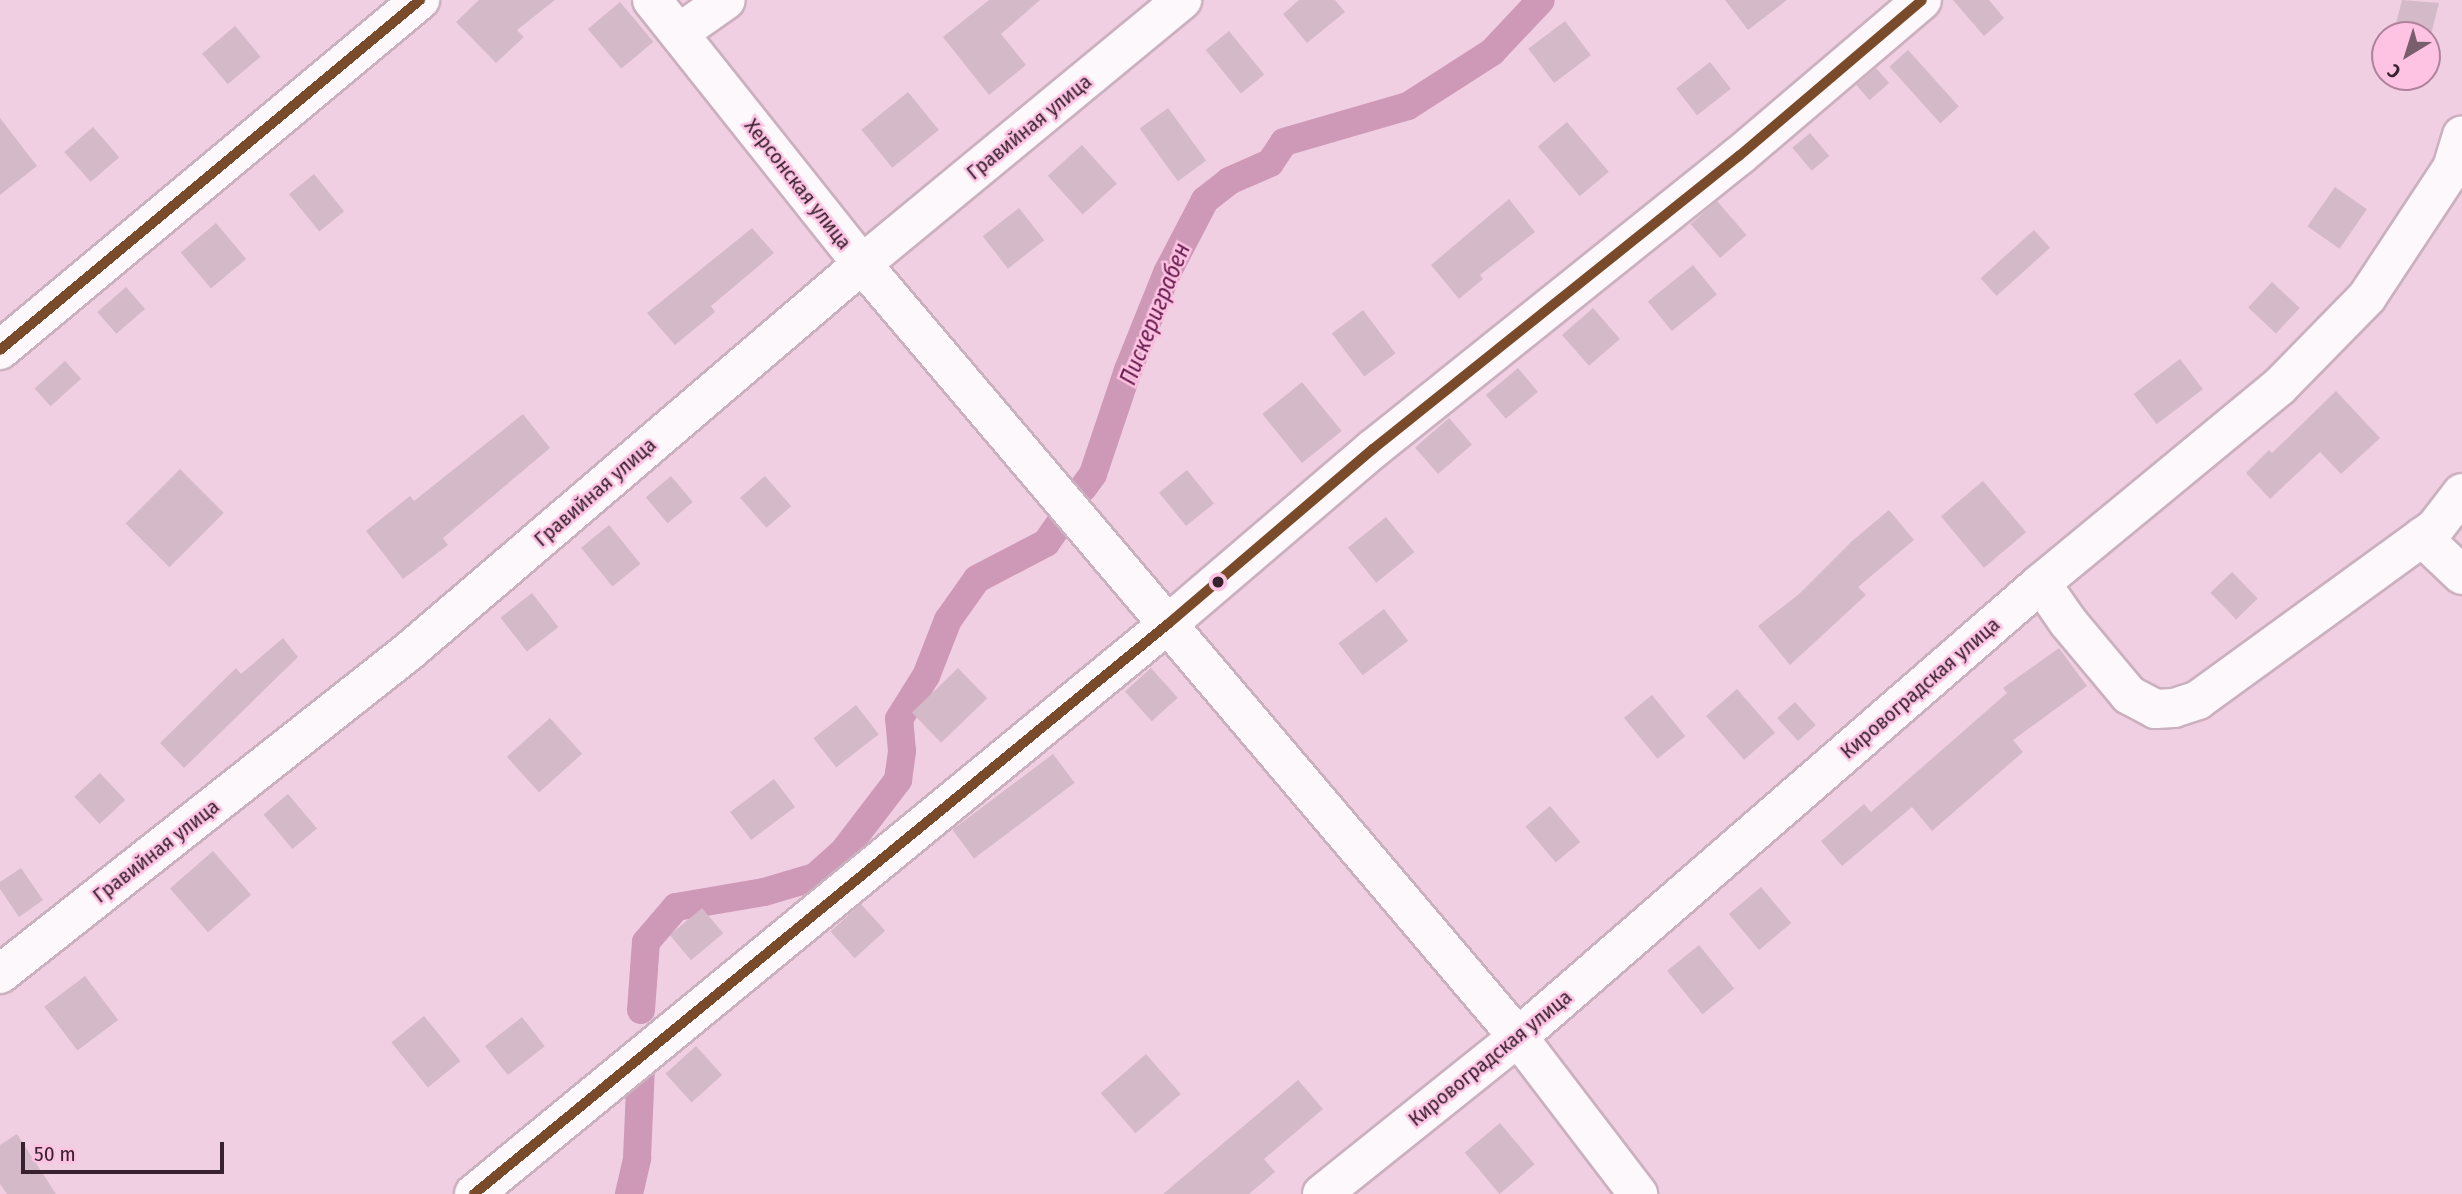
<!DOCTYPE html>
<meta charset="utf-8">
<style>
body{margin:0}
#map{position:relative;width:2462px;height:1194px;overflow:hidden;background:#f1cfe2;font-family:"Fira Sans Condensed",sans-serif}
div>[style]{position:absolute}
.canal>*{height:28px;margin:-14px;padding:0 14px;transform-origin:14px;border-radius:14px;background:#ce98b7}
.building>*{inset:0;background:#d4b9c9;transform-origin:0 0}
.roads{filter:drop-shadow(2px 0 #cbb0bf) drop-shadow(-2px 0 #cbb0bf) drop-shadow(0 2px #cbb0bf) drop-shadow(0 -2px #cbb0bf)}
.minor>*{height:38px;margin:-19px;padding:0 19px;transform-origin:19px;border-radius:19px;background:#fdf8fb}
.bus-1>*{height:10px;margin:-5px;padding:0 5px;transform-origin:5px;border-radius:5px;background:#7a4b2a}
.dots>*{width:19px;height:19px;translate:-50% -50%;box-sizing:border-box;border:4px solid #fec2e3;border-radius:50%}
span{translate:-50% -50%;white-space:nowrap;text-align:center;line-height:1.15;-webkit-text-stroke:5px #fec2e3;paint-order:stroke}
.street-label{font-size:21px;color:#38222f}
.water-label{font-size:23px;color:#651a4b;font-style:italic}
.north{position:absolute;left:2371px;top:21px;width:70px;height:70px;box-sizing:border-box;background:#fec2e3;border:2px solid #af829b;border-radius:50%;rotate:218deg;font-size:19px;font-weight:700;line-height:28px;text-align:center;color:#38222f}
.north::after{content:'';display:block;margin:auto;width:24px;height:32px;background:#795f6e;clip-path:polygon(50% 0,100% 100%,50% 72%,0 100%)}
.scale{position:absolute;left:21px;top:1142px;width:203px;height:32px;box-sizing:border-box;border:4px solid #38222f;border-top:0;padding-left:9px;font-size:21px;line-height:24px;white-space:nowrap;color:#38222f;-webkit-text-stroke:5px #fec2e3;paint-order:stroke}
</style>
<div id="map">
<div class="canal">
<div style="left:1083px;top:488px;width:17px;rotate:-54deg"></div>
<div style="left:1093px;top:474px;width:110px;rotate:-71.4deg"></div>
<div style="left:1128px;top:370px;width:105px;rotate:-68.1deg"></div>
<div style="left:1167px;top:273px;width:82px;rotate:-62.5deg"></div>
<div style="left:1205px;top:200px;width:31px;rotate:-38deg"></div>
<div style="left:1229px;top:181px;width:45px;rotate:-23.7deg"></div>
<div style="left:1270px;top:163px;width:25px;rotate:-56deg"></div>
<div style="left:1284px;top:142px;width:129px;rotate:-16.2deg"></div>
<div style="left:1408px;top:106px;width:100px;rotate:-32.7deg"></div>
<div style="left:1492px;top:52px;width:71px;rotate:-46.7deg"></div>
<div style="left:641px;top:1010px;width:68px;rotate:-85.8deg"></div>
<div style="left:646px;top:942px;width:46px;rotate:-49.4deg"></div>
<div style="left:676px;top:907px;width:89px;rotate:-9.7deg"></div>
<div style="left:764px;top:892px;width:53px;rotate:-16.4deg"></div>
<div style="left:815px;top:877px;width:38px;rotate:-42deg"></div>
<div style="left:843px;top:852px;width:91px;rotate:-52.6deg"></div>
<div style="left:898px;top:780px;width:29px;rotate:-82deg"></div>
<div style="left:902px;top:751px;width:32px;rotate:-95deg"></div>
<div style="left:899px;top:719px;width:51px;rotate:-57.9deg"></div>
<div style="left:926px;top:676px;width:60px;rotate:-68.6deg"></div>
<div style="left:948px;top:620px;width:50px;rotate:-54.7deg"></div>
<div style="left:977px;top:579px;width:78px;rotate:-27.6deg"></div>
<div style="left:1046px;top:543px;width:35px;rotate:-55deg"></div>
<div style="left:629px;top:1194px;width:37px;rotate:-77deg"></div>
<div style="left:637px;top:1158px;width:90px;rotate:-87.5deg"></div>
</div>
<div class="building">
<div style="clip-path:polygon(479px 0,555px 0,517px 30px,524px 37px,496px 63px,456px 22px)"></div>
<div style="clip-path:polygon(989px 0,1040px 0,1001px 34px,1026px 65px,989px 95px,943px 37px)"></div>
<div style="clip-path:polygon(1299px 0,1335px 0,1345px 12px,1307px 43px,1283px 14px)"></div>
<div style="clip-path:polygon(1725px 0,1787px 0,1748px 30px)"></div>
<div style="clip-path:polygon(1953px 0,1989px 0,2004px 18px,1984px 36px)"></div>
<div style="clip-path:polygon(2402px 0,2439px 3px,2431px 35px,2393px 35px)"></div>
<div style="left:620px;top:2px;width:52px;height:42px;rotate:50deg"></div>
<div style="left:1565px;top:21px;width:43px;height:46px;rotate:53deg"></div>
<div style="left:235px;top:26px;width:40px;height:43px;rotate:50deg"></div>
<div style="left:1229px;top:31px;width:56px;height:30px;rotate:51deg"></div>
<div style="left:1908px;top:50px;width:76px;height:25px;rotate:48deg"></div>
<div style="left:1710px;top:62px;width:34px;height:43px;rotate:52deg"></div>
<div style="left:1876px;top:68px;width:20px;height:26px;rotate:49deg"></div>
<div style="left:908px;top:92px;width:49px;height:60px;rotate:51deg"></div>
<div style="left:1168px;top:108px;width:65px;height:35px;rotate:54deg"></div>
<div style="clip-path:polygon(0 118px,37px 166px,0 195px)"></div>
<div style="left:1567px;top:122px;width:65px;height:38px;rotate:50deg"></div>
<div style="left:93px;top:127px;width:40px;height:38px;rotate:49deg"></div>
<div style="left:1810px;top:133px;width:30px;height:23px;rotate:50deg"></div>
<div style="left:1082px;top:145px;width:52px;height:46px;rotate:48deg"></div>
<div style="left:314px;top:174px;width:48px;height:32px;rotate:51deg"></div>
<div style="left:2335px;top:187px;width:39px;height:48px;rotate:35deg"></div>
<div style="clip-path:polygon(1509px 199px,1535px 232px,1480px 275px,1483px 279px,1459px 299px,1431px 265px)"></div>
<div style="left:1717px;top:201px;width:45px;height:35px;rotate:49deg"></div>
<div style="left:1019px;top:208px;width:41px;height:46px;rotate:52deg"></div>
<div style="left:216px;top:223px;width:47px;height:46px;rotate:50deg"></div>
<div style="clip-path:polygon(752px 228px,774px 253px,711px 306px,715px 312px,675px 345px,647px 313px)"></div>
<div style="left:2034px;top:230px;width:24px;height:72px;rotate:48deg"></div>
<div style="left:1693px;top:265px;width:38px;height:58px;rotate:51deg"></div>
<div style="left:2272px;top:282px;width:38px;height:35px;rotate:43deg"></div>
<div style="left:126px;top:287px;width:29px;height:38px;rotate:49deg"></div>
<div style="left:1593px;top:308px;width:41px;height:41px;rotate:49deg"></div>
<div style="left:1363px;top:310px;width:54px;height:39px;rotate:53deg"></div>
<div style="left:2180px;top:359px;width:38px;height:58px;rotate:53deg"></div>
<div style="left:65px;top:361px;width:24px;height:41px;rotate:48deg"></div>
<div style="left:1518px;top:368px;width:31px;height:42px;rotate:50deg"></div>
<div style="left:1302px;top:382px;width:63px;height:51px;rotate:51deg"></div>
<div style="clip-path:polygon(2336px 391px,2380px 438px,2341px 474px,2320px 452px,2270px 499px,2246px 473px,2269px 450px,2272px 453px)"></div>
<div style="clip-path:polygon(523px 414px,550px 448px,443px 538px,448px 545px,403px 579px,366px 531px,410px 496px,414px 501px)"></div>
<div style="left:1449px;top:418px;width:35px;height:45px;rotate:49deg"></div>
<div style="left:180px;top:469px;width:62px;height:77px;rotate:45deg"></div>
<div style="left:1187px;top:470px;width:43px;height:36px;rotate:51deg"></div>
<div style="left:671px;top:476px;width:34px;height:33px;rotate:50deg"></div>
<div style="left:765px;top:476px;width:40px;height:33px;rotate:49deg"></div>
<div style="left:1983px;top:481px;width:67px;height:55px;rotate:50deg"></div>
<div style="clip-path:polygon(1889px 510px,1914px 540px,1858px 587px,1866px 595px,1790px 665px,1758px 626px,1799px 594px,1851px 542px)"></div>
<div style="left:1386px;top:517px;width:45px;height:49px;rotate:51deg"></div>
<div style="left:609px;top:525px;width:50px;height:36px;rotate:51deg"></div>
<div style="left:2232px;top:572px;width:37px;height:30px;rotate:46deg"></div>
<div style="left:532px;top:593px;width:43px;height:40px;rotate:52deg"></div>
<div style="left:1384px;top:609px;width:40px;height:57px;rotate:53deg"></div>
<div style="clip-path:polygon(283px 638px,298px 657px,184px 768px,160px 743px,236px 668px,241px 674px)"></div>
<div style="clip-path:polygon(2059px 648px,2087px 686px,2013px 740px,2023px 752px,1932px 831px,1912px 807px,1842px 866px,1821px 841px,1864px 804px,1871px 812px,2007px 693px,2003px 688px)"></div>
<div style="left:958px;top:668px;width:42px;height:64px;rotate:46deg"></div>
<div style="left:1151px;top:668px;width:40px;height:35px;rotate:48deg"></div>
<div style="left:1737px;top:689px;width:58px;height:41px;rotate:49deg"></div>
<div style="left:1652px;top:695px;width:53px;height:36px;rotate:51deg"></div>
<div style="left:1795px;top:702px;width:31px;height:24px;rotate:48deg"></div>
<div style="left:856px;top:705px;width:37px;height:54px;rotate:52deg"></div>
<div style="left:550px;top:718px;width:48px;height:58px;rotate:48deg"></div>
<div style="left:1053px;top:754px;width:36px;height:126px;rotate:53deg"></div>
<div style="left:100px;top:773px;width:37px;height:35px;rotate:47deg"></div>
<div style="left:774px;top:779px;width:35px;height:55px;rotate:53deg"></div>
<div style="left:288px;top:794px;width:45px;height:32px;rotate:50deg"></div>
<div style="left:1550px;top:806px;width:47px;height:32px;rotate:50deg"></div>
<div style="left:213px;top:851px;width:58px;height:57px;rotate:49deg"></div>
<div style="clip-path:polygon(21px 868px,43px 900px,19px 917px,0 889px,0 882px)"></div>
<div style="left:1761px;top:887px;width:47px;height:42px;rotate:50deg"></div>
<div style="left:861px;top:904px;width:36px;height:41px;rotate:48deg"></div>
<div style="left:702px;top:908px;width:33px;height:42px;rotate:50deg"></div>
<div style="left:1699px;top:945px;width:56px;height:41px;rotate:51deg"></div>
<div style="left:85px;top:976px;width:55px;height:51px;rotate:53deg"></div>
<div style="left:424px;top:1016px;width:58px;height:42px;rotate:51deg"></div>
<div style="left:522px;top:1017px;width:37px;height:47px;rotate:52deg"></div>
<div style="left:696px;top:1046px;width:39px;height:41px;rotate:48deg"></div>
<div style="left:1146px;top:1054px;width:53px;height:60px;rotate:49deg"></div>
<div style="clip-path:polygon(1298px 1080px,1323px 1109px,1264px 1159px,1275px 1172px,1249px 1194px,1163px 1194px)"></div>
<div style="left:1500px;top:1123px;width:54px;height:46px;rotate:50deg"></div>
<div style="clip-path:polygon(17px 1134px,56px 1194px,7px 1194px,0 1184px,0 1145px)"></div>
</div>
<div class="roads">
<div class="minor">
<div style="left:652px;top:0;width:337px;rotate:51.5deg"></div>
<div style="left:862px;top:264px;width:1014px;rotate:49.68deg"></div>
<div style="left:1518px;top:1037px;width:198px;rotate:52.6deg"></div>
<div style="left:679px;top:33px;width:57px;rotate:-35.1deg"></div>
<div style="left:0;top:350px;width:547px;rotate:-39.81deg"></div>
<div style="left:2422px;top:537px;width:55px;rotate:43.5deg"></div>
<div style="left:2041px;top:583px;width:47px;rotate:55.3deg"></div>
<div style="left:2068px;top:622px;width:95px;rotate:50.1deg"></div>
<div style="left:2129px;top:695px;width:30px;rotate:28deg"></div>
<div style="left:2155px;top:709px;width:19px;rotate:-3deg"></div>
<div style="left:2174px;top:708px;width:25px;rotate:-18deg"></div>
<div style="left:2198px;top:700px;width:293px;rotate:-36deg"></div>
<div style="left:2435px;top:528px;width:44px;rotate:-52.4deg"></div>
<div style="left:0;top:974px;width:520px;rotate:-38.28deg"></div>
<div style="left:408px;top:652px;width:597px;rotate:-40.52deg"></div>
<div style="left:862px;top:264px;width:415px;rotate:-39.5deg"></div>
<div style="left:474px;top:1194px;width:898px;rotate:-39.4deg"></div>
<div style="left:1168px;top:624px;width:270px;rotate:-40.5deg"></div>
<div style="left:1373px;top:449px;width:469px;rotate:-38.7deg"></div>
<div style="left:1739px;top:156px;width:240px;rotate:-40.4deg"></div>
<div style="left:1322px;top:1194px;width:251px;rotate:-38.7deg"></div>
<div style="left:1518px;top:1037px;width:693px;rotate:-40.96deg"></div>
<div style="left:2041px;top:583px;width:308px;rotate:-39.5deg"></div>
<div style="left:2279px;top:387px;width:126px;rotate:-45.6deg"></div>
<div style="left:2367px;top:297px;width:154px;rotate:-56.6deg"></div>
<div style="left:2452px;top:168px;width:34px;rotate:-73deg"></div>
</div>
</div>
<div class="bus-1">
<div style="left:0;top:350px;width:547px;rotate:-39.81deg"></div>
<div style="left:474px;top:1194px;width:898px;rotate:-39.4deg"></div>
<div style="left:1168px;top:624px;width:270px;rotate:-40.5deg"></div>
<div style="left:1373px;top:449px;width:469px;rotate:-38.7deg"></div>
<div style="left:1739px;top:156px;width:240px;rotate:-40.4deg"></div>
</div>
<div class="dots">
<div style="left:1218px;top:582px;background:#38222f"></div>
</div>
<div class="street-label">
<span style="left:1029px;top:127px;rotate:-39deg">Гравийная улица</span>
<span style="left:798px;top:184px;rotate:52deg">Херсонская улица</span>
<span style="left:595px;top:492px;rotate:-41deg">Гравийная улица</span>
<span style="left:1920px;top:688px;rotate:-41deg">Кировоградская улица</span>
<span style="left:156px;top:851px;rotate:-38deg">Гравийная улица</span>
<span style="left:1490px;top:1058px;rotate:-39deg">Кировоградская улица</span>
</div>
<div class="water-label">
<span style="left:1155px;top:314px;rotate:-68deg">Пискериграбен</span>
</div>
<div class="north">С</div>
<div class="scale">50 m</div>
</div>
